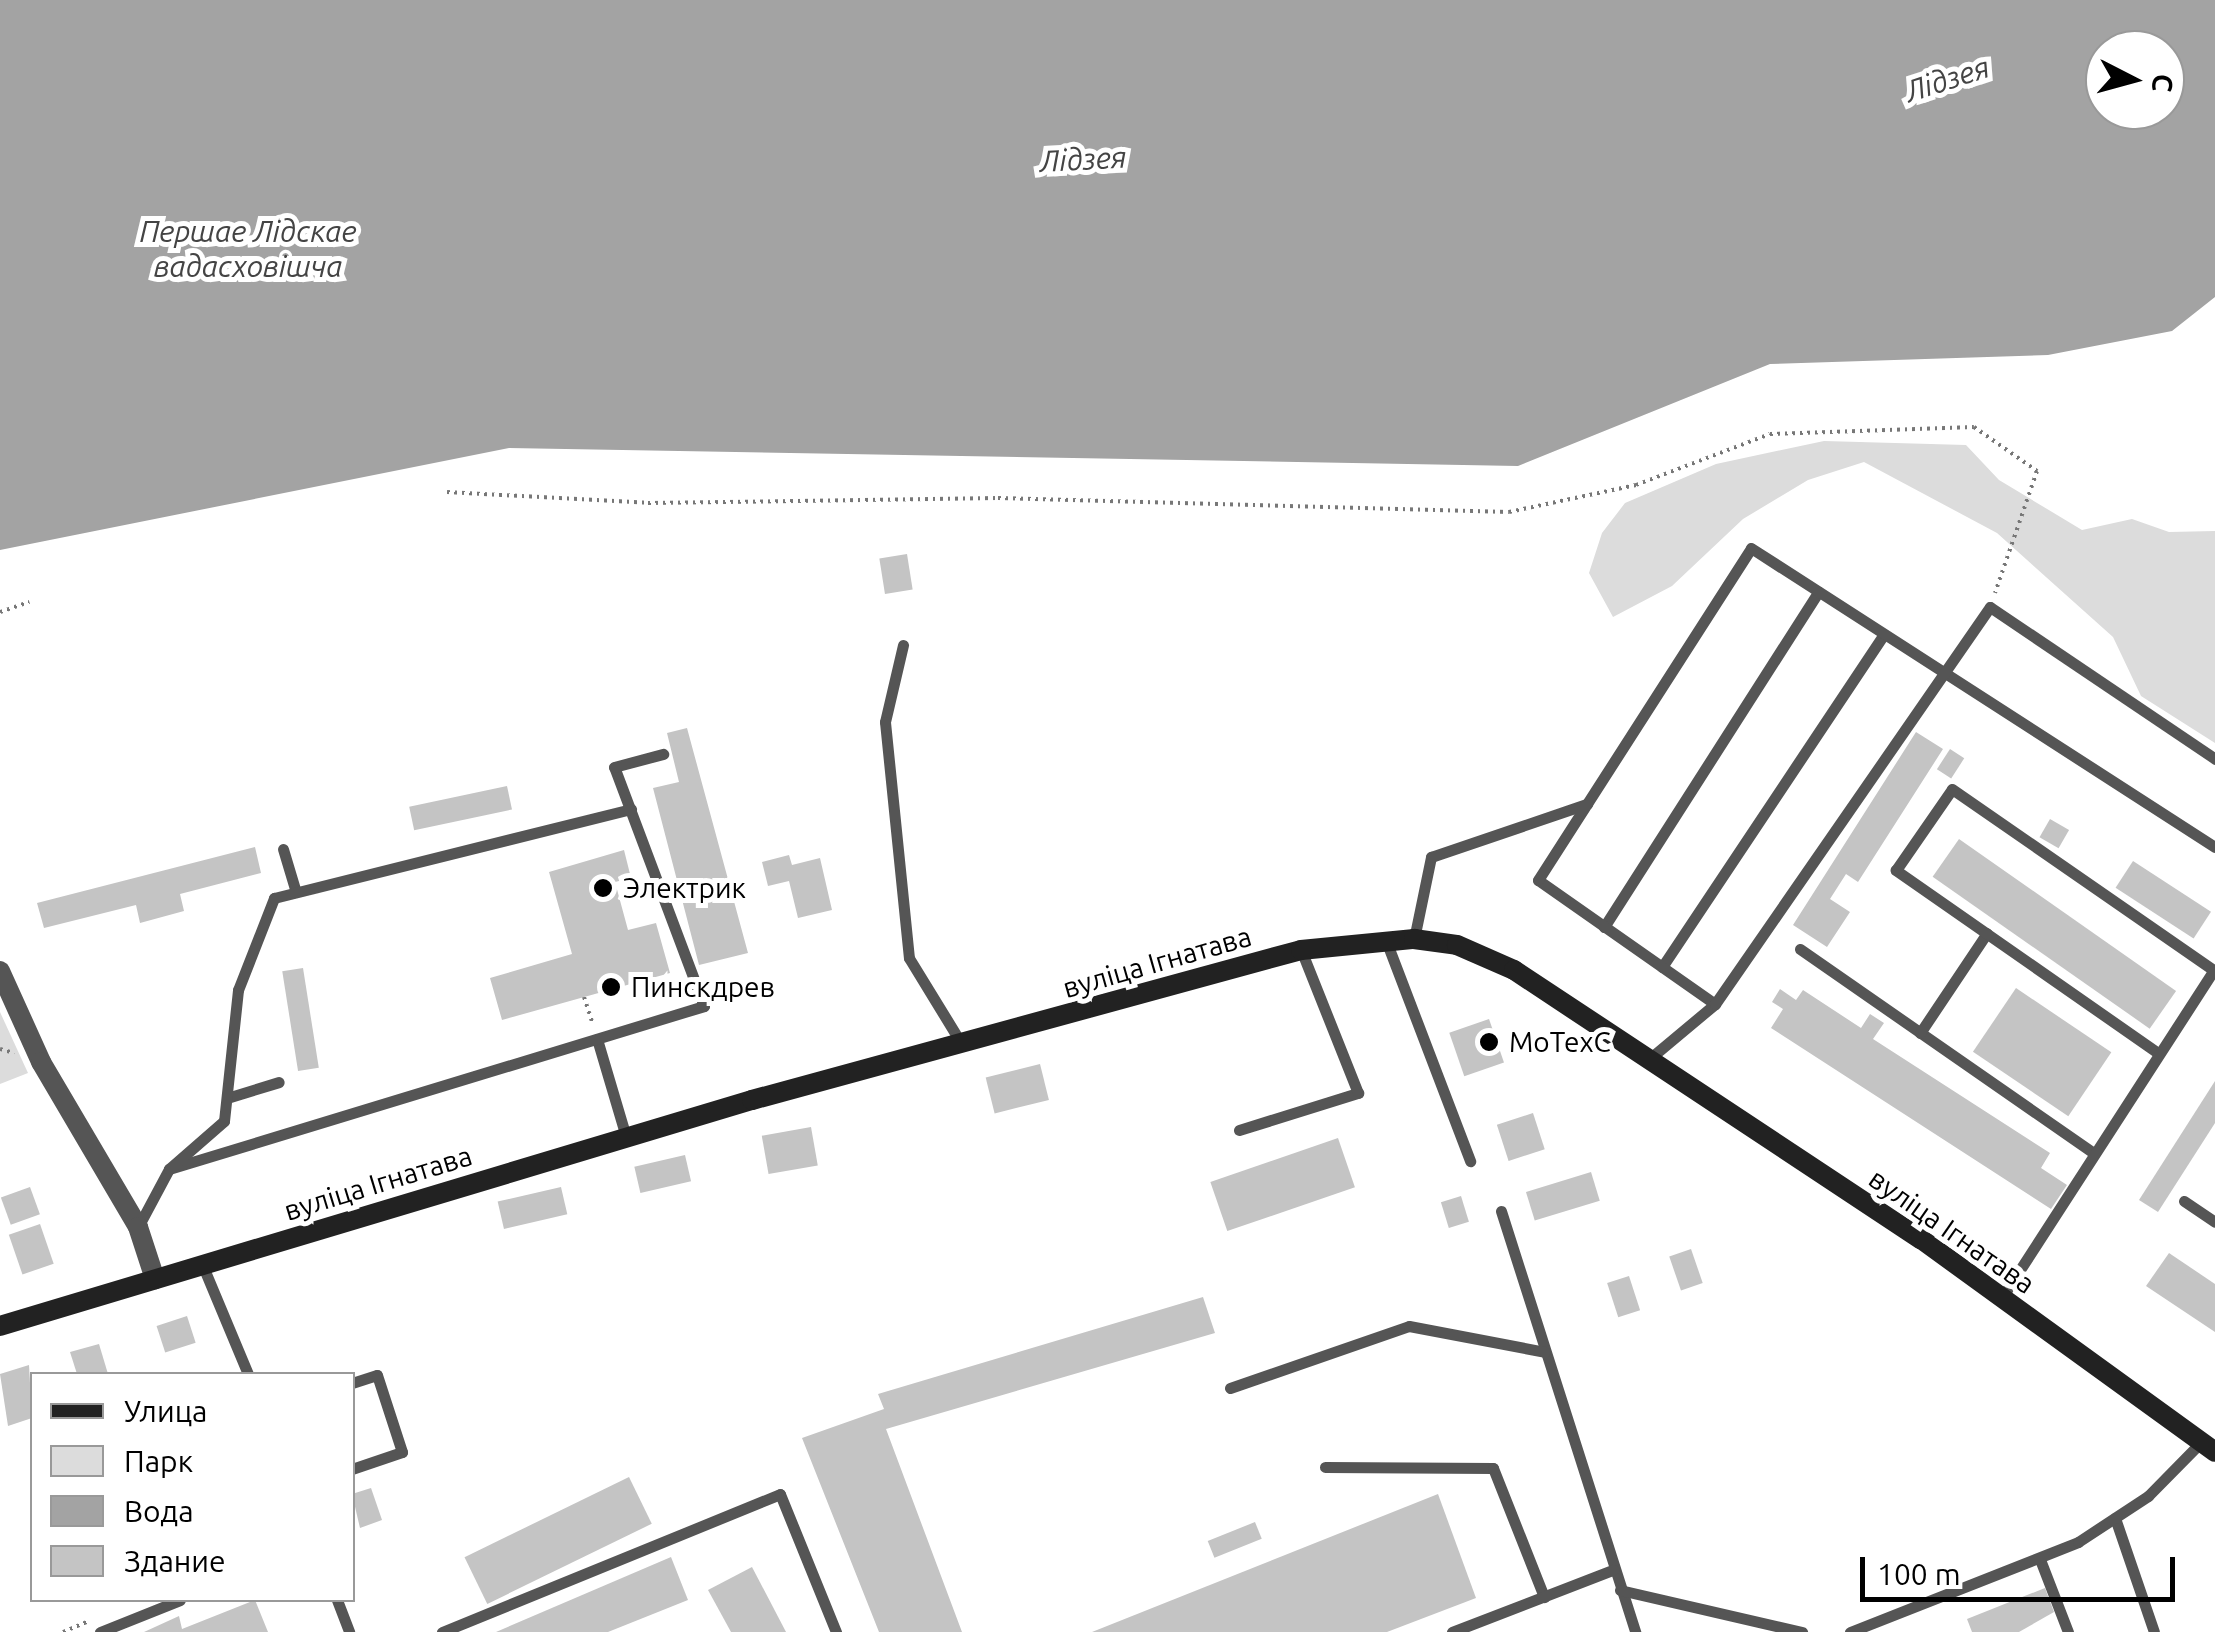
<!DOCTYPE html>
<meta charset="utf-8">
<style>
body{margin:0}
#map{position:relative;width:2215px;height:1632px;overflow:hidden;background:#fff;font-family:Ubuntu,sans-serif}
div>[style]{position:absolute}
.green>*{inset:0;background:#dcdcdc}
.water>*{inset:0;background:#a3a3a3}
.building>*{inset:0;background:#c4c4c4;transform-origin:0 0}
.path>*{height:4px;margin-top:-2px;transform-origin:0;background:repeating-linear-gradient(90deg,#777 0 2.5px,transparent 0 7.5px)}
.lane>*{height:11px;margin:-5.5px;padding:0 5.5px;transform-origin:5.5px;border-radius:5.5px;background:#555}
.street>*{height:20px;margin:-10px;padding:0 10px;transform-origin:10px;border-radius:10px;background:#555}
.secondary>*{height:20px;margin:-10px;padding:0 10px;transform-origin:10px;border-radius:10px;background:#222}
.dots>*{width:28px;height:28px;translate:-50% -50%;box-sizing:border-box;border:5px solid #fff;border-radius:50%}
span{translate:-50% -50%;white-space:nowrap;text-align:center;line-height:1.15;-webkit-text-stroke:10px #fff;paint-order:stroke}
.poi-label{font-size:28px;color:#000}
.left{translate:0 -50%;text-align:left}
.street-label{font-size:28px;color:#000}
.water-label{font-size:30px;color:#444;font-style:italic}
.legend{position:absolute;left:30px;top:1372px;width:325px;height:230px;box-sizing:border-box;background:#fff;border:2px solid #999;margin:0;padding:12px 18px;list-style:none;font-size:30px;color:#000}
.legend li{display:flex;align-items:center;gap:20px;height:50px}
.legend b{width:50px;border:2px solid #999}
.north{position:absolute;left:2085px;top:30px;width:100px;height:100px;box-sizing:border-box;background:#fff;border:2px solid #999;border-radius:50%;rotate:96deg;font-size:28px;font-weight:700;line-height:40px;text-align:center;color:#000}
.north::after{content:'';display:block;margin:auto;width:35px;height:45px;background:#000;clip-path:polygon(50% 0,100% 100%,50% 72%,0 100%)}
.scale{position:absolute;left:1860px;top:1557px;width:315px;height:45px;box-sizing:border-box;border:5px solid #000;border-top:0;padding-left:12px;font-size:30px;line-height:35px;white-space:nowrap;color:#000;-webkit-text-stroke:8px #fff;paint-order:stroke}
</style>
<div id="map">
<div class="green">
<div style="clip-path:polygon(1824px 441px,1966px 445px,1999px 480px,2082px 530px,2132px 519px,2169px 532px,2215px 531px,2215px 743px,2141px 696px,2113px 637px,1997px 533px,1864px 462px,1808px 480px,1743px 519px,1672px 586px,1613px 617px,1589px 573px,1602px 533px,1625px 503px,1716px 464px)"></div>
<div style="clip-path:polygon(0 1012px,28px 1073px,0 1084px)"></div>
</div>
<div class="water">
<div style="clip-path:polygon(evenodd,0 0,2215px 0,2215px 297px,2172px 331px,2048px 355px,1770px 364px,1518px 466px,509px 448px,0 550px,0 0,2105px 50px,2165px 50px,2165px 110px,2105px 110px,2105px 50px)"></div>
</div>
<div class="building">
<div style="left:907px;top:554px;width:36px;height:28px;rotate:81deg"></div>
<div style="clip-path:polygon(687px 728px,748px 953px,699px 965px,653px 788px,679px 782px,667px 733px)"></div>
<div style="clip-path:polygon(1916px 732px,1943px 749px,1858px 882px,1846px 874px,1830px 899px,1850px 912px,1827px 947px,1793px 925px)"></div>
<div style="left:1950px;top:749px;width:17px;height:24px;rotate:33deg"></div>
<div style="left:507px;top:786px;width:24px;height:100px;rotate:78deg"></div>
<div style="left:2050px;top:819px;width:22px;height:21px;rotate:30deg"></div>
<div style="left:1959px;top:839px;width:265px;height:46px;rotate:35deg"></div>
<div style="clip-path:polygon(255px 847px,261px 873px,180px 894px,184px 911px,140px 923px,136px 905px,44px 928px,37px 903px)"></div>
<div style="clip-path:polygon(624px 850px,631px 878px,615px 882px,628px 930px,656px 923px,670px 973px,502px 1020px,490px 978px,572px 954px,549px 872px)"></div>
<div style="clip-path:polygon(789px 855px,792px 865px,820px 858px,832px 910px,798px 918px,789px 881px,768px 886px,762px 862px)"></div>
<div style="left:2133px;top:861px;width:93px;height:32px;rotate:33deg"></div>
<div style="left:303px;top:968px;width:101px;height:21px;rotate:81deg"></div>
<div style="left:2016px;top:988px;width:115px;height:77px;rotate:34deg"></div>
<div style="clip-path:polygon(1780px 989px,1796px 1000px,1803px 990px,1861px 1028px,1870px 1014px,1884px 1023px,1873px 1039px,2050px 1153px,2041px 1168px,2067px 1185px,2051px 1209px,1771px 1028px,1783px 1009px,1772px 1002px)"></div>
<div style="left:1489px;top:1019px;width:46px;height:42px;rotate:71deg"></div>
<div style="left:1040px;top:1064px;width:37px;height:56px;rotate:76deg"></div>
<div style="clip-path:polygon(2215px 1081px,2215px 1123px,2158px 1212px,2139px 1200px)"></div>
<div style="left:1533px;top:1113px;width:38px;height:38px;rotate:72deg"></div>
<div style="left:811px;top:1127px;width:39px;height:50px;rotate:80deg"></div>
<div style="left:1338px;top:1138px;width:52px;height:135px;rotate:71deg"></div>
<div style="left:685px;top:1155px;width:27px;height:52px;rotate:77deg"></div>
<div style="left:1591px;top:1172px;width:30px;height:68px;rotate:73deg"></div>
<div style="left:30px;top:1187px;width:29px;height:31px;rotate:70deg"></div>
<div style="left:561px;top:1187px;width:28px;height:65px;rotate:77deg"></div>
<div style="left:1461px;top:1196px;width:27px;height:21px;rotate:73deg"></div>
<div style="left:40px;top:1224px;width:42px;height:33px;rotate:71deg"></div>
<div style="left:1691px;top:1249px;width:36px;height:23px;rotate:71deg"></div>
<div style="clip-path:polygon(2169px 1253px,2215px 1284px,2215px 1332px,2146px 1286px)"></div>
<div style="left:1629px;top:1276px;width:36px;height:23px;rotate:72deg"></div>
<div style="clip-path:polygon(1203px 1297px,1215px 1333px,886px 1429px,962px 1632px,879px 1632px,802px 1438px,884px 1409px,878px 1394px)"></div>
<div style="left:187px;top:1316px;width:28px;height:32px;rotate:72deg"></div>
<div style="clip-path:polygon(99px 1344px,108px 1374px,77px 1374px,70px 1352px)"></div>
<div style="clip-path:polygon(29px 1365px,32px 1418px,8px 1426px,0 1374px)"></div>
<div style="left:629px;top:1477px;width:52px;height:183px;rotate:64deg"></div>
<div style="clip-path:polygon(371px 1488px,382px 1520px,360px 1528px,352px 1494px)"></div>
<div style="clip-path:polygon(1438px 1494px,1476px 1598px,1387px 1632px,1092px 1632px)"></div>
<div style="left:1255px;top:1522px;width:18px;height:51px;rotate:68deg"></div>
<div style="clip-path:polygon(671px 1557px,688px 1600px,608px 1632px,496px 1632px)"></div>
<div style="clip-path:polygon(752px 1567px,786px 1632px,731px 1632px,708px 1590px)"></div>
<div style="clip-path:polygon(2045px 1588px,2054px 1612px,2019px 1632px,1972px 1632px,1967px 1619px)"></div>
<div style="clip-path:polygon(255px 1600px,268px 1632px,144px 1632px,179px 1616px,182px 1629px)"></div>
</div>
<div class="path">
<div style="left:447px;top:492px;width:201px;rotate:3.1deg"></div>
<div style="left:648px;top:503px;width:350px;rotate:-0.8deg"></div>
<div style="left:998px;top:498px;width:511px;rotate:1.57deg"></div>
<div style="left:1509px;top:512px;width:130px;rotate:-12deg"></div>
<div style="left:1636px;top:485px;width:143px;rotate:-20.8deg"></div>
<div style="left:1770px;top:434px;width:204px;rotate:-2deg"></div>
<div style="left:1974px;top:427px;width:77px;rotate:34.9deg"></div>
<div style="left:2037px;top:471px;width:129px;rotate:109deg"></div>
<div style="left:0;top:612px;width:31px;rotate:-19deg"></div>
<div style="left:584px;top:997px;width:29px;rotate:72deg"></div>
<div style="left:0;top:1049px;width:15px;rotate:16deg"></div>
<div style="left:63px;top:1632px;width:26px;rotate:-23deg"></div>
</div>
<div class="lane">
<div style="left:903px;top:645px;width:79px;rotate:103.2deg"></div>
<div style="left:885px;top:722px;width:237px;rotate:84.2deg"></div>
<div style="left:909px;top:958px;width:103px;rotate:58.5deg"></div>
<div style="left:283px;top:849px;width:42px;rotate:73.3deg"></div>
<div style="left:1604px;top:927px;width:398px;rotate:-57.4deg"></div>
<div style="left:1385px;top:938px;width:239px;rotate:69.1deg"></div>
<div style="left:1414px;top:939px;width:84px;rotate:-78.3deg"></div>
<div style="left:1431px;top:857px;width:165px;rotate:-18.8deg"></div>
<div style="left:1800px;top:949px;width:358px;rotate:34.8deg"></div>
<div style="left:1662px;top:967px;width:398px;rotate:-56.3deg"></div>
<div style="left:1715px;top:1004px;width:216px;rotate:-145deg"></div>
<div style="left:1538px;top:880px;width:394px;rotate:-57.3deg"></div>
<div style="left:1751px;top:548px;width:552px;rotate:32.8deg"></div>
<div style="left:1920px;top:1033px;width:120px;rotate:-56.2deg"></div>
<div style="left:597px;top:1039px;width:102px;rotate:73.5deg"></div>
<div style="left:2158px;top:1053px;width:320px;rotate:-145.1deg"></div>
<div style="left:1896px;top:870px;width:98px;rotate:-55.3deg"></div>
<div style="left:1952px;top:789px;width:320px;rotate:34.7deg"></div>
<div style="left:1648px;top:1060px;width:87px;rotate:-39.9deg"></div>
<div style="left:1715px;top:1004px;width:483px;rotate:-55.3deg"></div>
<div style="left:1990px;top:607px;width:272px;rotate:34deg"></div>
<div style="left:227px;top:1098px;width:54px;rotate:-17.1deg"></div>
<div style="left:1239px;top:1130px;width:125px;rotate:-17.3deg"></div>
<div style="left:1358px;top:1093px;width:154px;rotate:-111.7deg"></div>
<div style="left:169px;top:1169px;width:559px;rotate:-16.94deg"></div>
<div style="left:704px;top:1006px;width:255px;rotate:-110.6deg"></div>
<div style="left:614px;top:767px;width:51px;rotate:-14.9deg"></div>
<div style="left:2184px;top:1201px;width:37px;rotate:34deg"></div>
<div style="left:1501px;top:1211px;width:442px;rotate:72.3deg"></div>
<div style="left:138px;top:1227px;width:66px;rotate:-61.9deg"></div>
<div style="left:169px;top:1169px;width:73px;rotate:-41.1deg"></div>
<div style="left:224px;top:1121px;width:132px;rotate:-83.9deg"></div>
<div style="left:238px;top:990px;width:99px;rotate:-68.6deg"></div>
<div style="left:274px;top:898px;width:368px;rotate:-14deg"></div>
<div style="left:202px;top:1264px;width:119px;rotate:67.3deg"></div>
<div style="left:2001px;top:1299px;width:391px;rotate:-57.1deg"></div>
<div style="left:352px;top:1383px;width:26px;rotate:-18deg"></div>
<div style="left:377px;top:1375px;width:81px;rotate:72deg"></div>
<div style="left:402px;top:1452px;width:53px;rotate:161.2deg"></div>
<div style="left:1230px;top:1388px;width:189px;rotate:-19.1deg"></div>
<div style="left:1409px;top:1326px;width:138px;rotate:10.8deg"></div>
<div style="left:1325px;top:1467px;width:168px;rotate:0.3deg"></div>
<div style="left:1493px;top:1468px;width:139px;rotate:68.4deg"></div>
<div style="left:2115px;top:1518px;width:120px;rotate:71.1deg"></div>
<div style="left:2041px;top:1562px;width:75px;rotate:68.9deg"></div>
<div style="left:1620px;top:1590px;width:187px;rotate:13deg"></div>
<div style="left:337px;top:1600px;width:34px;rotate:69deg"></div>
<div style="left:100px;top:1632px;width:86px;rotate:-21.8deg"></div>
<div style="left:442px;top:1632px;width:365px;rotate:-22.2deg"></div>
<div style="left:780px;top:1494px;width:149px;rotate:67.9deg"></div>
<div style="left:1452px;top:1632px;width:173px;rotate:-21.1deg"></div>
<div style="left:1850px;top:1632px;width:245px;rotate:-21.5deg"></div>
<div style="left:2078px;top:1542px;width:84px;rotate:-33.3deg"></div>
<div style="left:2148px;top:1496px;width:76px;rotate:-45.5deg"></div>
</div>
<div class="street">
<div style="left:0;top:971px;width:100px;rotate:65.7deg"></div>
<div style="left:41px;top:1062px;width:191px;rotate:59.5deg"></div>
<div style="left:138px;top:1227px;width:55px;rotate:71.9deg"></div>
</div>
<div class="secondary">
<div style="left:0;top:1326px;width:785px;rotate:-16.73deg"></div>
<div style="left:752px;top:1100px;width:569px;rotate:-15.28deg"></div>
<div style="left:1301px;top:950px;width:114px;rotate:-5.6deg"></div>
<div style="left:1414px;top:939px;width:43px;rotate:7.9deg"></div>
<div style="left:1457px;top:945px;width:62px;rotate:23.7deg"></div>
<div style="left:1514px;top:970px;width:488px;rotate:33.5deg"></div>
<div style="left:1921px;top:1239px;width:363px;rotate:35.9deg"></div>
</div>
<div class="dots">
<div style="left:603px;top:888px;background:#000"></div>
<div style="left:611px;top:987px;background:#000"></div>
<div style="left:1489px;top:1042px;background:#000"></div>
</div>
<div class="poi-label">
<span class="left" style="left:623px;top:888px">Электрик</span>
<span class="left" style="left:631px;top:987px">Пинскдрев</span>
<span class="left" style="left:1509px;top:1042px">MoTexC</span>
</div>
<div class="street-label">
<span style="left:1157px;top:962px;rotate:-16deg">вуліца Ігнатава</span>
<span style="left:378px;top:1183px;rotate:-17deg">вуліца Ігнатава</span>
<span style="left:1952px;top:1231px;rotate:35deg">вуліца Ігнатава</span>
</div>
<div class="water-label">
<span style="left:1947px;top:79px;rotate:-18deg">Лідзея</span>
<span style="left:1083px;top:159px;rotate:-3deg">Лідзея</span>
<span style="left:248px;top:248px">Першае Лідскае<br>вадасховішча</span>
</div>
<ul class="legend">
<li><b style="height:12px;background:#222"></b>Улица</li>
<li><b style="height:28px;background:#dcdcdc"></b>Парк</li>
<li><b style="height:28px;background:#a3a3a3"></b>Вода</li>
<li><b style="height:28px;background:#c4c4c4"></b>Здание</li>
</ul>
<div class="north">С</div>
<div class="scale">100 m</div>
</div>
